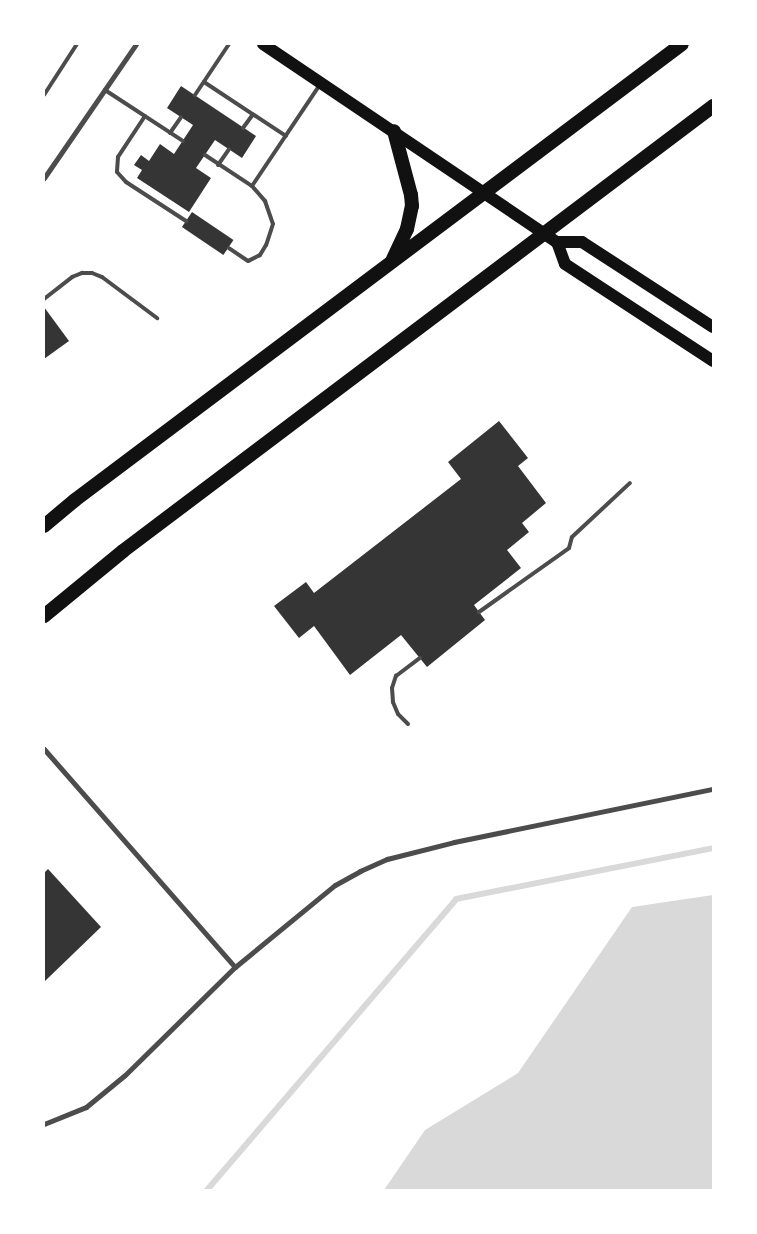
<!DOCTYPE html>
<style>
body{margin:0}
#map{position:relative;width:757px;height:1234px;overflow:hidden;background:#fff;font-family:"Varela Round",sans-serif}
div>[style]{position:absolute}
.water>*{inset:0;background:#d9d9d9}
.stream>*{height:6px;margin:-3px;padding:0 3px;transform-origin:3px;border-radius:3px;background:#d9d9d9}
.building>*{inset:0;background:#353535;transform-origin:0 0}
.service>*{height:4px;margin:-2px;padding:0 2px;transform-origin:2px;border-radius:2px;background:#4c4c4c}
.minor>*{height:5px;margin:-2.5px;padding:0 2.5px;transform-origin:2.5px;border-radius:2.5px;background:#4c4c4c}
.primary>*{height:12px;margin:-6px;padding:0 6px;transform-origin:6px;border-radius:6px;background:#111}
.trunk>*{height:14px;margin:-7px;padding:0 7px;transform-origin:7px;border-radius:7px;background:#111}
span{translate:-50% -50%;white-space:nowrap;text-align:center;line-height:1.15;-webkit-text-stroke:4px #fff;paint-order:stroke}
.frame{position:absolute;inset:0;border:45px solid #fff;pointer-events:none}
</style>
<div id="map">
<div class="water">
<div style="clip-path:polygon(713px 895px,713px 1190px,384px 1190px,425px 1130px,518px 1073px,632px 907px)"></div>
</div>
<div class="stream">
<div style="left:207px;top:1190px;width:383px;rotate:-49.4deg"></div>
<div style="left:456px;top:899px;width:262px;rotate:-11.2deg"></div>
</div>
<div class="building">
<div style="clip-path:polygon(181px 86px,256px 136px,242px 158px,215px 140px,196px 168px,211px 178px,189px 212px,137px 178px,142px 170px,134px 165px,141px 155px,149px 161px,160px 144px,174px 154px,193px 125px,167px 108px)"></div>
<div style="left:192px;top:212px;width:50px;height:18px;rotate:34deg"></div>
<div style="clip-path:polygon(44px 307px,69px 341px,44px 359px)"></div>
<div style="clip-path:polygon(499px 421px,528px 458px,518px 466px,546px 503px,522px 523px,529px 532px,507px 550px,521px 568px,474px 605px,485px 620px,427px 667px,401px 635px,350px 675px,314px 626px,299px 638px,274px 606px,306px 582px,314px 593px,461px 479px,448px 462px)"></div>
<div style="clip-path:polygon(48px 869px,101px 927px,44px 982px,44px 873px)"></div>
</div>
<div class="service">
<div style="left:204px;top:82px;width:98px;rotate:33.4deg"></div>
<div style="left:105px;top:90px;width:93px;rotate:33.2deg"></div>
<div style="left:44px;top:95px;width:61px;rotate:-57.1deg"></div>
<div style="left:195px;top:95px;width:61px;rotate:-56.3deg"></div>
<div style="left:145px;top:116px;width:49px;rotate:123.4deg"></div>
<div style="left:118px;top:157px;width:15px;rotate:94deg"></div>
<div style="left:117px;top:172px;width:13px;rotate:48deg"></div>
<div style="left:126px;top:182px;width:72px;rotate:33deg"></div>
<div style="left:243px;top:128px;width:17px;rotate:-54deg"></div>
<div style="left:170px;top:133px;width:19px;rotate:-55deg"></div>
<div style="left:205px;top:155px;width:56px;rotate:33.4deg"></div>
<div style="left:252px;top:186px;width:20px;rotate:49deg"></div>
<div style="left:265px;top:201px;width:24px;rotate:71deg"></div>
<div style="left:273px;top:224px;width:22px;rotate:108deg"></div>
<div style="left:266px;top:245px;width:12px;rotate:121deg"></div>
<div style="left:260px;top:255px;width:13px;rotate:153deg"></div>
<div style="left:248px;top:261px;width:23px;rotate:-146deg"></div>
<div style="left:218px;top:165px;width:19px;rotate:-55deg"></div>
<div style="left:252px;top:186px;width:120px;rotate:-56.2deg"></div>
<div style="left:44px;top:299px;width:36px;rotate:-38deg"></div>
<div style="left:72px;top:277px;width:11px;rotate:-22deg"></div>
<div style="left:82px;top:273px;width:10px"></div>
<div style="left:92px;top:273px;width:11px;rotate:22deg"></div>
<div style="left:102px;top:277px;width:69px;rotate:36.7deg"></div>
<div style="left:479px;top:612px;width:110px;rotate:-35.4deg"></div>
<div style="left:569px;top:548px;width:11px;rotate:-75deg"></div>
<div style="left:572px;top:537px;width:79px;rotate:-43deg"></div>
<div style="left:408px;top:724px;width:14px;rotate:-135deg"></div>
<div style="left:398px;top:714px;width:13px;rotate:-113deg"></div>
<div style="left:393px;top:702px;width:14px;rotate:-94deg"></div>
<div style="left:392px;top:688px;width:13px;rotate:-72deg"></div>
<div style="left:396px;top:676px;width:30px;rotate:-37deg"></div>
</div>
<div class="minor">
<div style="left:44px;top:178px;width:163px;rotate:-55.5deg"></div>
<div style="left:44px;top:749px;width:290px;rotate:48.8deg"></div>
<div style="left:44px;top:1124px;width:45px;rotate:-22deg"></div>
<div style="left:86px;top:1107px;width:50px;rotate:-39.4deg"></div>
<div style="left:125px;top:1075px;width:154px;rotate:-44.5deg"></div>
<div style="left:235px;top:967px;width:129px;rotate:-39.4deg"></div>
<div style="left:335px;top:885px;width:29px;rotate:-29deg"></div>
<div style="left:360px;top:871px;width:30px;rotate:-24deg"></div>
<div style="left:387px;top:859px;width:69px;rotate:-14.2deg"></div>
<div style="left:454px;top:842px;width:264px;rotate:-11.6deg"></div>
</div>
<div class="primary">
<div style="left:263px;top:44px;width:354px;rotate:34deg"></div>
<div style="left:557px;top:242px;width:25px"></div>
<div style="left:582px;top:242px;width:156px;rotate:33deg"></div>
<div style="left:557px;top:242px;width:23px;rotate:70deg"></div>
<div style="left:565px;top:264px;width:177px;rotate:33.2deg"></div>
</div>
<div class="trunk">
<div style="left:393px;top:259px;width:33px;rotate:-65deg"></div>
<div style="left:407px;top:229px;width:24px;rotate:-78deg"></div>
<div style="left:412px;top:206px;width:11px;rotate:-95deg"></div>
<div style="left:411px;top:195px;width:66px;rotate:-104.9deg"></div>
<div style="left:44px;top:526px;width:40px;rotate:-40deg"></div>
<div style="left:75px;top:500px;width:759px;rotate:-36.92deg"></div>
<div style="left:44px;top:616px;width:102px;rotate:-39.4deg"></div>
<div style="left:123px;top:551px;width:739px;rotate:-37.02deg"></div>
</div>
<div class="frame"></div>
</div>
